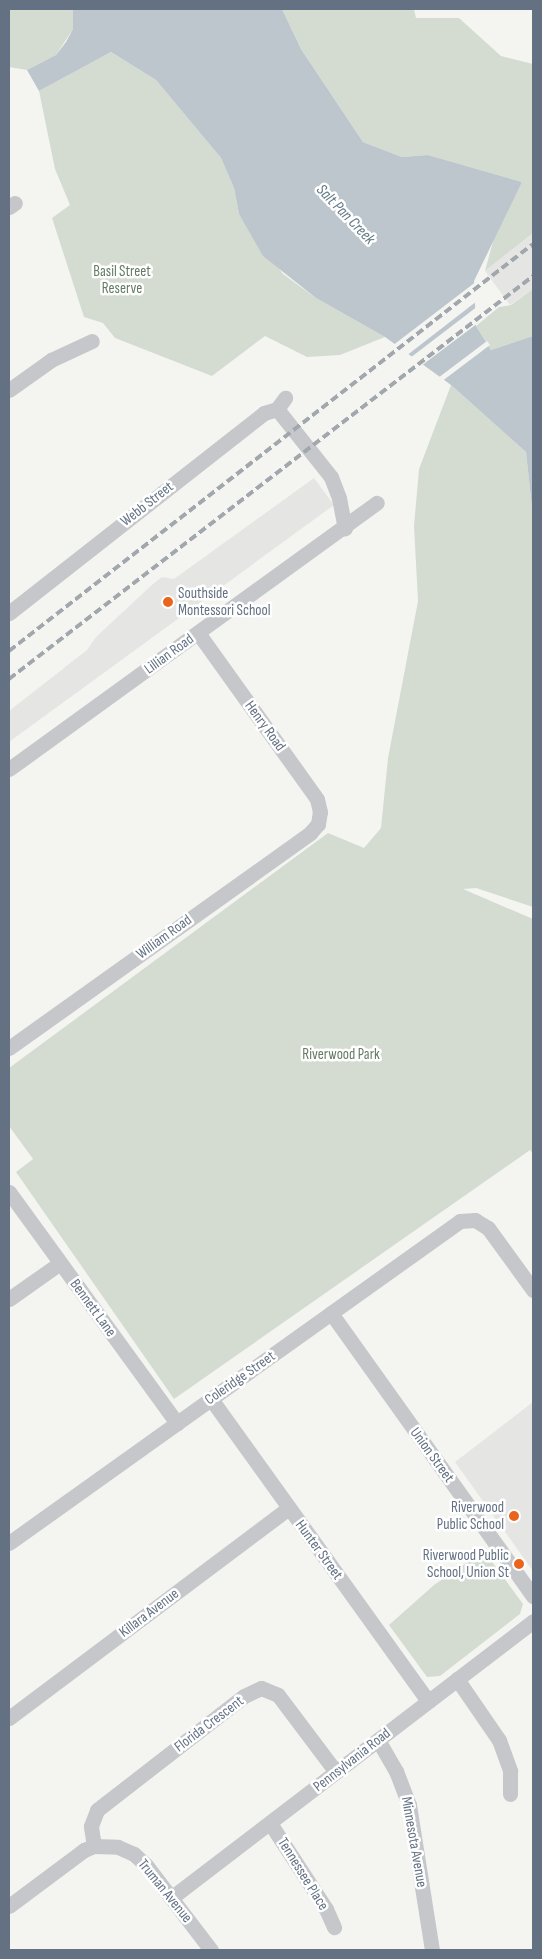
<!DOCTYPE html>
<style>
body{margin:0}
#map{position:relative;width:542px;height:1959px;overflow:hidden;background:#f4f5f1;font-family:"Sofia Sans Condensed",sans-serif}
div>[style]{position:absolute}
.built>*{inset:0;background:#e5e6e4}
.green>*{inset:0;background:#d4dcd2}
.water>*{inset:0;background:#bdc6cd}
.pier>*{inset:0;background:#f4f5f1;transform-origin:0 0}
.minor>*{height:15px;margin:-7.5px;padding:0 7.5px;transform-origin:7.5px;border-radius:7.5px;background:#c5c7cb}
.rail>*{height:4px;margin-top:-2px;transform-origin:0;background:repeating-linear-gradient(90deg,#a2a7ae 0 8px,transparent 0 12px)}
.dots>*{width:14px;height:14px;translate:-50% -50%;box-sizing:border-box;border:2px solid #fff;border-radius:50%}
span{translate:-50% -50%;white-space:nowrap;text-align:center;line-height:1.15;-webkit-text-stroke:5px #fff;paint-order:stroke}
.park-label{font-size:15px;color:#647a62}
.street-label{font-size:15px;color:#637183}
.poi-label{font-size:15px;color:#637183}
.left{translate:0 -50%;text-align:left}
.right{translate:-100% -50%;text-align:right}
.water-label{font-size:16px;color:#637987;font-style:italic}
.frame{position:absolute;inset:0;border:10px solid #637183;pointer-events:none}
</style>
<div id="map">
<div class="built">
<div style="clip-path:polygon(533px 233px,533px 289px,510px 305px,485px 271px)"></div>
<div style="clip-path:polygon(314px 478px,334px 505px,9px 742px,9px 711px,87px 650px,96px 637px,153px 584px,162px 577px,174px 579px)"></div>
<div style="clip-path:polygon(533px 1402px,533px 1571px,455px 1462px)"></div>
</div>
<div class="green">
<div style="clip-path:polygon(9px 9px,73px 9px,73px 29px,56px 55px,27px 70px,9px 67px)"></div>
<div style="clip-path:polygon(282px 9px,414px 9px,416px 18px,459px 18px,501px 56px,533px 64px,533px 233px,485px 271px,495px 234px,522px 182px,428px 155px,402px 157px,363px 142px,301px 49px)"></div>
<div style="clip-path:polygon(111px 52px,156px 80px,221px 158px,234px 188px,239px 214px,283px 274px,316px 298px,385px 337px,340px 355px,307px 357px,265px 336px,212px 376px,115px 338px,103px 323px,84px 317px,52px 218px,70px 205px,55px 169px,39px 91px)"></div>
<div style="clip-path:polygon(533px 289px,533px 336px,491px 350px,476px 326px,499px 307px,511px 305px)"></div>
<div style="clip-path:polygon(451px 385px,526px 452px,533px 517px,533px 907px,476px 888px,463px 889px,533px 919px,533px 1154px,530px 1150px,174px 1399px,16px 1172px,33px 1159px,9px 1126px,9px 1068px,328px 833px,364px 848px,381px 828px,388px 758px,418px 601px,414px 526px,419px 469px)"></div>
<div style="clip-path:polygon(484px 1551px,523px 1604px,520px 1614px,440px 1676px,427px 1677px,389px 1625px,434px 1585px)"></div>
</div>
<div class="water">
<div style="clip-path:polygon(73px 9px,282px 9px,301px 49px,363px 142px,402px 157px,428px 155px,522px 182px,474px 281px,476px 326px,491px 350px,533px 336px,533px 517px,526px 452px,451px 385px,385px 337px,316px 298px,263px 256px,239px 214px,234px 188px,221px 158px,156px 80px,111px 52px,39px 91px,27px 70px,56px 55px,66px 42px,73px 29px)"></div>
</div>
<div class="pier">
<div style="clip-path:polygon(477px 281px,477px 301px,406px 356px,392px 346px)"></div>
<div style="clip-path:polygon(478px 306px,478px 323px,421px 366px,410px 358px)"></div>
<div style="left:487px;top:341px;width:5px;height:61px;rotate:53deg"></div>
</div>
<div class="minor">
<div style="left:9px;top:207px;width:7px;rotate:-34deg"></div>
<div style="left:9px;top:390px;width:52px;rotate:-35.5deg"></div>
<div style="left:51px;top:360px;width:45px;rotate:-24.9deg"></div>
<div style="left:277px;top:409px;width:87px;rotate:51.5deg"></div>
<div style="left:331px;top:477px;width:22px;rotate:69deg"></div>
<div style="left:339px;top:498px;width:31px;rotate:79deg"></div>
<div style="left:9px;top:613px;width:324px;rotate:-38.1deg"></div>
<div style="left:264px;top:413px;width:14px;rotate:-17deg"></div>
<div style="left:277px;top:409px;width:14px;rotate:-54deg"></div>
<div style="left:9px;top:769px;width:454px;rotate:-35.9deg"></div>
<div style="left:9px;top:1048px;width:370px;rotate:-35.5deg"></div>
<div style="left:310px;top:833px;width:12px;rotate:-48deg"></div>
<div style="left:318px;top:824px;width:12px;rotate:-81deg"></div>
<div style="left:320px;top:812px;width:13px;rotate:-103deg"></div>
<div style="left:317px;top:799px;width:204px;rotate:-125.6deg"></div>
<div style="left:9px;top:1192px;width:286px;rotate:54deg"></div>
<div style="left:9px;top:1299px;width:62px;rotate:-35.2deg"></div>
<div style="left:331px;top:1313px;width:348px;rotate:54.5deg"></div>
<div style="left:211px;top:1399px;width:372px;rotate:54.3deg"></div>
<div style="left:9px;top:1543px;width:554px;rotate:-35.53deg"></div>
<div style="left:460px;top:1221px;width:15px;rotate:-4deg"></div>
<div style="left:475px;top:1220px;width:15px;rotate:32deg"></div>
<div style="left:488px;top:1228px;width:77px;rotate:54deg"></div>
<div style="left:457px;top:1679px;width:74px;rotate:55.5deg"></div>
<div style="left:499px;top:1740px;width:33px;rotate:70deg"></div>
<div style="left:510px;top:1771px;width:23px;rotate:90deg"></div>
<div style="left:9px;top:1718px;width:350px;rotate:-36.9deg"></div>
<div style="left:378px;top:1740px;width:36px;rotate:60deg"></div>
<div style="left:396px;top:1771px;width:36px;rotate:69deg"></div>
<div style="left:409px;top:1805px;width:147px;rotate:81deg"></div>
<div style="left:270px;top:1823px;width:103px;rotate:56.9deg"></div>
<div style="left:326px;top:1909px;width:20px;rotate:66deg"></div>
<div style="left:94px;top:1846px;width:20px;rotate:-99deg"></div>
<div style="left:91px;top:1826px;width:17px;rotate:-69deg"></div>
<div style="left:97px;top:1810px;width:186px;rotate:-37.8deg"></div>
<div style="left:244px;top:1696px;width:19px;rotate:-25deg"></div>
<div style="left:261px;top:1688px;width:18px;rotate:22deg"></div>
<div style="left:278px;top:1695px;width:96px;rotate:53deg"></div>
<div style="left:171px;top:1898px;width:456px;rotate:-37.4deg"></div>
<div style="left:9px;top:1906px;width:94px;rotate:-36.7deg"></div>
<div style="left:84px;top:1850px;width:11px;rotate:-22deg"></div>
<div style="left:94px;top:1846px;width:24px;rotate:2deg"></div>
<div style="left:118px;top:1847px;width:17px;rotate:24deg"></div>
<div style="left:134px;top:1854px;width:16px;rotate:43deg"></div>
<div style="left:146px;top:1865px;width:107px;rotate:52.6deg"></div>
</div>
<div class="rail">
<div style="left:9px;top:651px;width:663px;rotate:-37.84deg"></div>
<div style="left:9px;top:679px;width:661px;rotate:-37.56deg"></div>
</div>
<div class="dots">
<div style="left:168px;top:602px;background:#ea651c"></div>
<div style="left:514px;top:1516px;background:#ea651c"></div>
<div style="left:519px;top:1564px;background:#ea651c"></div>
</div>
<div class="park-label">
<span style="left:122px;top:280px">Basil Street<br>Reserve</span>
<span style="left:341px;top:1055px">Riverwood Park</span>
</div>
<div class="street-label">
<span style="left:147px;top:504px;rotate:-38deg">Webb Street</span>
<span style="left:169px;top:654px;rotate:-36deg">Lillian Road</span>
<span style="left:265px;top:726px;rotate:54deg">Henry Road</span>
<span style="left:164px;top:937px;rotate:-36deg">William Road</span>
<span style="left:93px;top:1308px;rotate:54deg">Bennett Lane</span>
<span style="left:240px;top:1378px;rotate:-35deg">Coleridge Street</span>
<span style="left:432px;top:1455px;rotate:54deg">Union Street</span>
<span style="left:319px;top:1550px;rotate:54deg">Hunter Street</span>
<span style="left:149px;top:1613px;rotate:-37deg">Killara Avenue</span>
<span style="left:209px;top:1724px;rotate:-37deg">Florida Crescent</span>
<span style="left:352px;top:1760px;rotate:-38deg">Pennsylvania Road</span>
<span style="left:414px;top:1842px;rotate:80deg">Minnesota Avenue</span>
<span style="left:303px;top:1874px;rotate:58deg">Tennessee Place</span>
<span style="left:165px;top:1891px;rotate:51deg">Truman Avenue</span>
</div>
<div class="poi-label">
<span class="left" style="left:178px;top:602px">Southside<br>Montessori School</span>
<span class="right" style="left:504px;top:1516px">Riverwood<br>Public School</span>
<span class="right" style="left:509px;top:1564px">Riverwood Public<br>School, Union St</span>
</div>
<div class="water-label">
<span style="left:345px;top:215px;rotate:46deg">Salt Pan Creek</span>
</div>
<div class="frame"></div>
</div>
